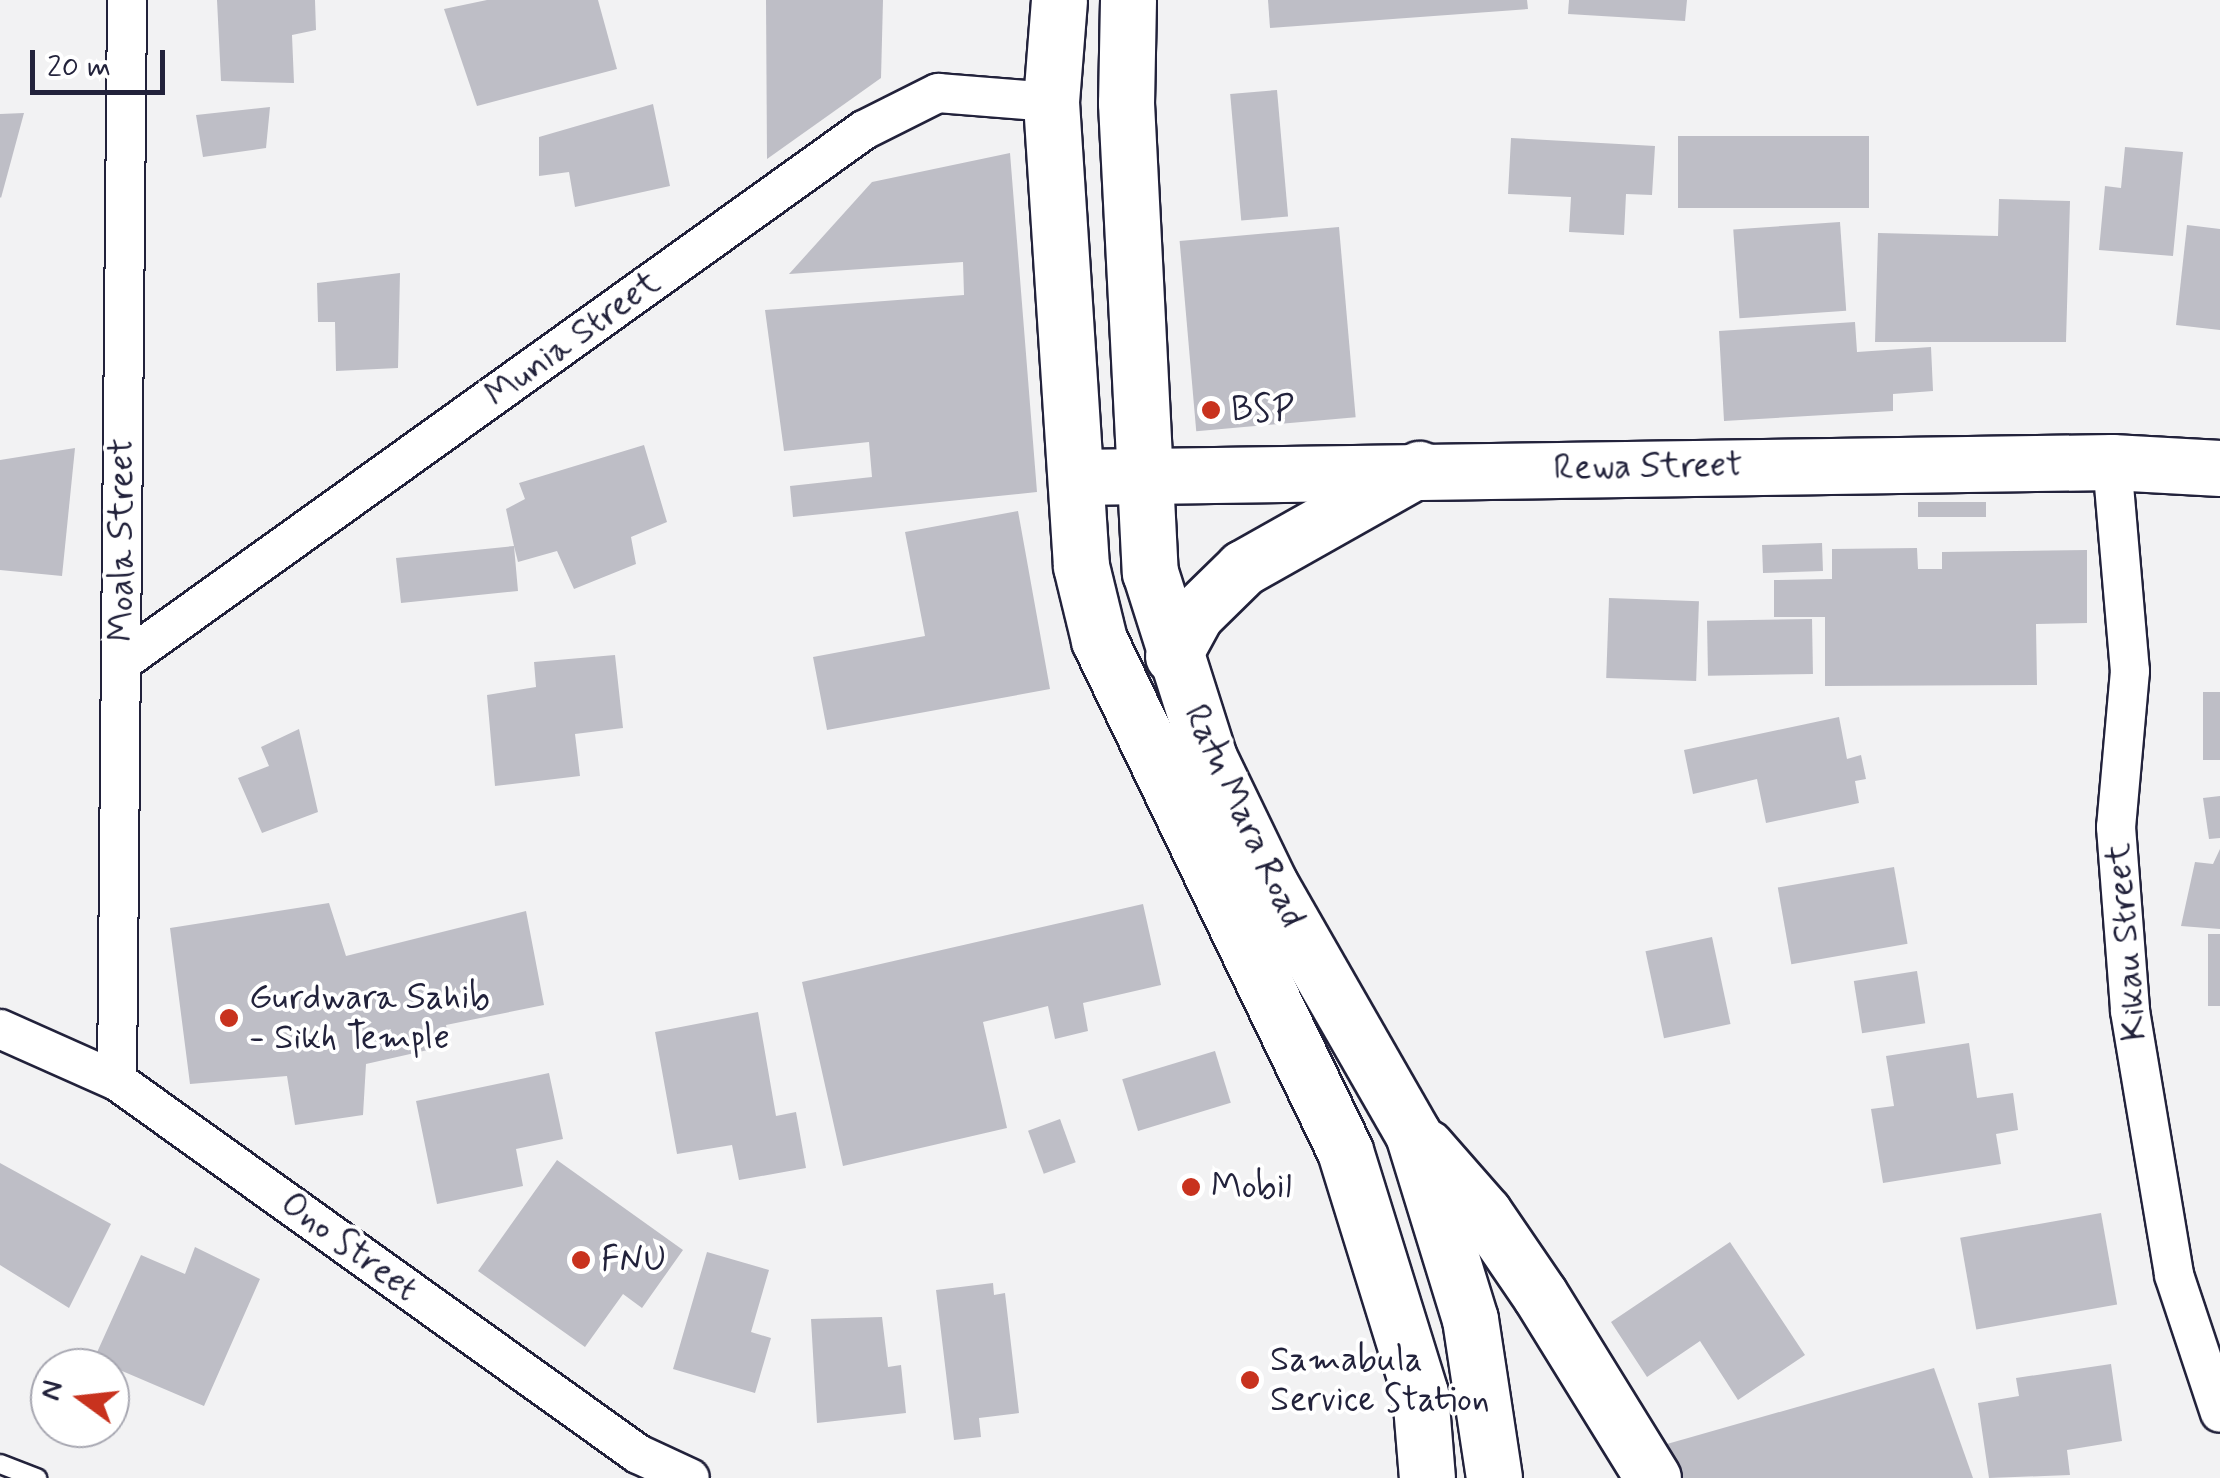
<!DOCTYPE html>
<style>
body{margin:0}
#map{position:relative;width:2220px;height:1478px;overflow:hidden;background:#f2f2f3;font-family:Mynerve,sans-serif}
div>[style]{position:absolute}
.building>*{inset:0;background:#bebec6;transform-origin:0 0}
.roads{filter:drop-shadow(2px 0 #22223b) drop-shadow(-2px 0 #22223b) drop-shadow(0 2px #22223b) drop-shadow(0 -2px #22223b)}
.lane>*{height:18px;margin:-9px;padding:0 9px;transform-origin:9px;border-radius:9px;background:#fff}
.street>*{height:38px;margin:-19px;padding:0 19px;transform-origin:19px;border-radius:19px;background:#fff}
.primary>*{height:55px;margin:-27.5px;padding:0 27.5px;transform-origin:27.5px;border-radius:27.5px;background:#fff}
.highway>*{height:55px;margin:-27.5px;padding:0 27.5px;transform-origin:27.5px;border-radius:27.5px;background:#fff}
.dots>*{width:28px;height:28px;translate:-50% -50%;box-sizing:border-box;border:5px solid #fff;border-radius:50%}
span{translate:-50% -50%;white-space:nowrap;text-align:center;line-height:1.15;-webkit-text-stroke:8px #fff;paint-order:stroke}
.street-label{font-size:35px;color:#22223b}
.poi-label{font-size:35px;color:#22223b}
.left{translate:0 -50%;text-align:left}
.north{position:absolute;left:30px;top:1348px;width:100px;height:100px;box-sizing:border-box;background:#fff;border:2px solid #a7a7b1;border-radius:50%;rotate:285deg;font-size:28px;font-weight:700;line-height:40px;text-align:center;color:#22223b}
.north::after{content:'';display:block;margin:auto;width:35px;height:45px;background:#c8321e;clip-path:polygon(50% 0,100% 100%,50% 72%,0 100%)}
.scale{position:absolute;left:30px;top:50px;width:135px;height:45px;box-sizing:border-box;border:5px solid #22223b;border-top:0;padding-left:12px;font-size:30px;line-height:35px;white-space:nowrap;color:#22223b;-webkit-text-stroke:8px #fff;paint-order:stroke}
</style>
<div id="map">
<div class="building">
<div style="clip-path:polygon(217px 0,315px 0,316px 30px,292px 35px,294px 83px,221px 81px)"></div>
<div style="clip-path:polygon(487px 0,598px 0,617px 69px,477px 106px,444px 9px)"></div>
<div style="clip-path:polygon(766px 0,883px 0,881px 78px,767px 159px)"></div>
<div style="clip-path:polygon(1268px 0,1527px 0,1528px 9px,1270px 28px)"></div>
<div style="clip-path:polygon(1569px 0,1687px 0,1685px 21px,1568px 14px)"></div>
<div style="left:1277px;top:90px;width:127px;height:47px;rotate:85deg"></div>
<div style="clip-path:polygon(653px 104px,670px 186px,575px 207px,569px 172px,539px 176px,539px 137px)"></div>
<div style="clip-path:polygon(270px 107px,266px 148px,203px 157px,196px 115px)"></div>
<div style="clip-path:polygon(24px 113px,1px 198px,0 197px,0 114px)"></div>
<div style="left:1678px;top:136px;width:191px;height:72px"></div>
<div style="clip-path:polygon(1511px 138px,1655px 146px,1652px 195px,1626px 194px,1624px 235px,1569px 232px,1571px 197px,1508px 194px)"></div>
<div style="clip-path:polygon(2125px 147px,2183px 152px,2173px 256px,2099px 250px,2105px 186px,2121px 188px)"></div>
<div style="clip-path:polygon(1010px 153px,1037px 492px,793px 517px,790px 486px,872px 477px,869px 442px,784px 451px,765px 310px,964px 295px,963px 262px,789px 274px,872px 182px)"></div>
<div style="clip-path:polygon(1999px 199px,2070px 201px,2066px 342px,1875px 342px,1878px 233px,1998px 236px)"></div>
<div style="left:1840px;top:222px;width:89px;height:107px;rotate:86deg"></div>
<div style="clip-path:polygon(2187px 225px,2220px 229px,2220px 330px,2176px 325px)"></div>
<div style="left:1339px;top:227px;width:191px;height:160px;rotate:85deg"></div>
<div style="clip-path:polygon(400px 273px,398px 368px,336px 371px,335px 322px,318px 322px,317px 283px)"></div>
<div style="clip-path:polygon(1855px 322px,1857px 352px,1931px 347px,1933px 391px,1893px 394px,1893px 411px,1724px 421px,1719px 331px)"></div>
<div style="clip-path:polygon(644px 445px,667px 522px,631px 537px,636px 564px,574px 589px,557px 551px,518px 562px,514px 546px,518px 591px,401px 603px,396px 558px,514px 546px,506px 509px,525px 499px,519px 483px)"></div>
<div style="clip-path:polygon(75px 448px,62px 576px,0 570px,0 460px)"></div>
<div style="left:1986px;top:502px;width:15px;height:68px;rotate:90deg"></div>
<div style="clip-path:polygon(1018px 511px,1050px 689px,827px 730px,813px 657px,925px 636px,905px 532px)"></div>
<div style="left:1822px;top:543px;width:28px;height:60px;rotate:88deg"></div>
<div style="clip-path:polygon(1917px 548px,1918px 569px,1942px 569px,1942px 552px,2087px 550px,2087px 623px,2036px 624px,2037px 685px,1825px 686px,1825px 617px,1774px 617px,1774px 580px,1832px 579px,1832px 549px)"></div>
<div style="left:1609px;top:598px;width:90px;height:80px;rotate:2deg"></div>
<div style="left:1812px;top:619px;width:55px;height:105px;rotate:89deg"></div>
<div style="clip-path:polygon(615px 655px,623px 728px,575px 734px,580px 776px,495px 786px,487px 695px,536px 687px,534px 662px)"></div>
<div style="left:2220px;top:692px;width:68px;height:17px;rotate:90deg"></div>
<div style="clip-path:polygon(1839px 717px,1847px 759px,1861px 755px,1866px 779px,1855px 781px,1859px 803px,1766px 823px,1757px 779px,1693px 794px,1684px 750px)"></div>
<div style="clip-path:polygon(299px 729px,318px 812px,262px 833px,238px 778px,269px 766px,261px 747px)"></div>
<div style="clip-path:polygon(2220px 796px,2220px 838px,2209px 839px,2203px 798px)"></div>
<div style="clip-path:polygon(2220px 849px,2220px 929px,2181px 926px,2195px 862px,2213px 864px)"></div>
<div style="left:1894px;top:867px;width:78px;height:118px;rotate:80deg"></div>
<div style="clip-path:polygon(329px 903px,346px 956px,526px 911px,544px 1005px,446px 1025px,450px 1045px,366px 1064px,363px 1115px,295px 1125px,287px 1076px,190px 1084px,170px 928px)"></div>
<div style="clip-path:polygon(1143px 904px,1161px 985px,1083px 1003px,1088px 1031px,1055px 1039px,1048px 1006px,983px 1022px,1007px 1128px,843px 1166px,802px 982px)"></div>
<div style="left:2208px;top:934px;width:12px;height:72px"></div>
<div style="left:1712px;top:937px;width:89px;height:68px;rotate:78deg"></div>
<div style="left:1917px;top:971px;width:53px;height:64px;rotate:81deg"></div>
<div style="clip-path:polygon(758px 1012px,776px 1116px,796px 1112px,806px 1168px,739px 1180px,732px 1145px,677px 1154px,655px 1032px)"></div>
<div style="clip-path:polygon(1969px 1043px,1977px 1098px,2013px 1093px,2018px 1130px,1996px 1134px,2001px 1164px,1883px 1183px,1871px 1109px,1894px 1106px,1886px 1056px)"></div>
<div style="left:1215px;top:1051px;width:54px;height:97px;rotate:73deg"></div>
<div style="clip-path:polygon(549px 1073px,563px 1139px,516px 1149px,523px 1186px,437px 1204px,416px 1101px)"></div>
<div style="left:1060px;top:1119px;width:46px;height:34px;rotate:70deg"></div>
<div style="clip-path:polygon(557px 1160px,683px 1250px,642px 1308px,623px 1294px,585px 1347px,478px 1271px)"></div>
<div style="clip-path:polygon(0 1163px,111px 1224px,69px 1308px,0 1265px)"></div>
<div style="left:2101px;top:1213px;width:93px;height:143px;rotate:80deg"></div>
<div style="clip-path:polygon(1730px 1242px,1805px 1355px,1738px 1400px,1700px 1341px,1647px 1377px,1611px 1322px)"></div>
<div style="clip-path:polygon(195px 1247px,260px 1279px,204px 1406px,94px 1359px,141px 1255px,185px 1274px)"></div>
<div style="clip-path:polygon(707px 1252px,769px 1270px,751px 1332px,771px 1338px,755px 1393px,673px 1369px)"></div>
<div style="clip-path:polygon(993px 1283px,994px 1295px,1005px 1293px,1019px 1413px,979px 1418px,981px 1437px,954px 1440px,936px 1290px)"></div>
<div style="clip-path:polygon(882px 1317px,888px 1367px,901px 1365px,906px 1413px,817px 1423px,811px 1319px)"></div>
<div style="clip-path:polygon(2111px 1364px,2122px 1441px,2067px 1450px,2070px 1475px,1989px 1478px,1978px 1403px,2019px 1396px,2016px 1378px)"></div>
<div style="clip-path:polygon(1934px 1368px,1973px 1478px,1674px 1478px,1653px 1448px)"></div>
</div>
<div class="roads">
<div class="lane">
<div style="left:0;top:1464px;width:40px;rotate:21deg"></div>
</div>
<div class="street">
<div style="left:2112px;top:462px;width:210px;rotate:85.1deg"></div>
<div style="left:2130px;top:671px;width:157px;rotate:95.1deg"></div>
<div style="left:2116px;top:827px;width:185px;rotate:85.6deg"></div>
<div style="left:2130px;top:1011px;width:268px;rotate:80.5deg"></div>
<div style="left:2174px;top:1275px;width:145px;rotate:71.6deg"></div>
<div style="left:122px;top:662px;width:913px;rotate:-35.64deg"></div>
<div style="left:864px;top:130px;width:83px;rotate:-26.6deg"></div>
<div style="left:938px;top:93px;width:113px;rotate:4.6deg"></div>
<div style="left:0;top:1029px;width:128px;rotate:24deg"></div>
<div style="left:117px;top:1081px;width:641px;rotate:35.6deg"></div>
<div style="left:638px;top:1454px;width:57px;rotate:24.8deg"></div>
<div style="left:117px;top:1081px;width:1081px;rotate:-89.47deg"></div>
</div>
<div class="primary">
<div style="left:1076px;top:477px;width:1036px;rotate:-0.83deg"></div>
<div style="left:2112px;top:462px;width:108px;rotate:3.2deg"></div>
</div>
<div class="highway">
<div style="left:1059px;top:0;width:102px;rotate:94.5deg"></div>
<div style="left:1051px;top:102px;width:465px;rotate:86.3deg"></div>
<div style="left:1081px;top:566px;width:76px;rotate:76.3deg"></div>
<div style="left:1099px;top:640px;width:567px;rotate:64.29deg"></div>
<div style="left:1345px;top:1151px;width:253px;rotate:72.8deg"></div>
<div style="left:1420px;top:1393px;width:85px;rotate:85.3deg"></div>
<div style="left:1128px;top:0;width:103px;rotate:91.1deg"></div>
<div style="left:1126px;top:103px;width:470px;rotate:87.1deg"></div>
<div style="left:1150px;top:572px;width:195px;rotate:72.4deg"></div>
<div style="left:1209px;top:758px;width:142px;rotate:64.2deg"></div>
<div style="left:1271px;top:886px;width:286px;rotate:60.2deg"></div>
<div style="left:1413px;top:1134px;width:194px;rotate:72.9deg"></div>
<div style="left:1470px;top:1319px;width:161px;rotate:81.4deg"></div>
<div style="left:1173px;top:656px;width:48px;rotate:-61.3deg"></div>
<div style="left:1196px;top:614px;width:66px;rotate:-44.4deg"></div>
<div style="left:1243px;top:568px;width:202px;rotate:-29.4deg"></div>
<div style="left:1426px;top:1147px;width:88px;rotate:48.7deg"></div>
<div style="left:1484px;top:1213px;width:99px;rotate:55.7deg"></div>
<div style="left:1540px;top:1295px;width:215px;rotate:58.3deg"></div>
</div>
</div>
<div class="dots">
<div style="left:1211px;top:410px;background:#c8321e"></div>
<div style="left:229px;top:1018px;background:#c8321e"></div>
<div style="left:1191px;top:1187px;background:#c8321e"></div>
<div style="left:581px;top:1260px;background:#c8321e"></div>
<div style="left:1250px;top:1380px;background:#c8321e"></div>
</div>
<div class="street-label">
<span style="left:573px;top:339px;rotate:-36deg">Munia Street</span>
<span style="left:1648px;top:467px;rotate:-1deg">Rewa Street</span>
<span style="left:122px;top:540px;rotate:-90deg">Moala Street</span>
<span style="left:1244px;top:816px;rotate:65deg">Ratu Mara Road</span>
<span style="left:2127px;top:942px;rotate:-95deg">Kikau Street</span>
<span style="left:349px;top:1247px;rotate:36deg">Ono Street</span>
</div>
<div class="poi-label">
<span class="left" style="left:1231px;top:410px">BSP</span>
<span class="left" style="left:249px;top:1018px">Gurdwara Sahib<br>- Sikh Temple</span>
<span class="left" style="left:1211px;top:1187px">Mobil</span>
<span class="left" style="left:601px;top:1260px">FNU</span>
<span class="left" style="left:1270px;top:1380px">Samabula<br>Service Station</span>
</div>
<div class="north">N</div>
<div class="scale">20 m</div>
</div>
